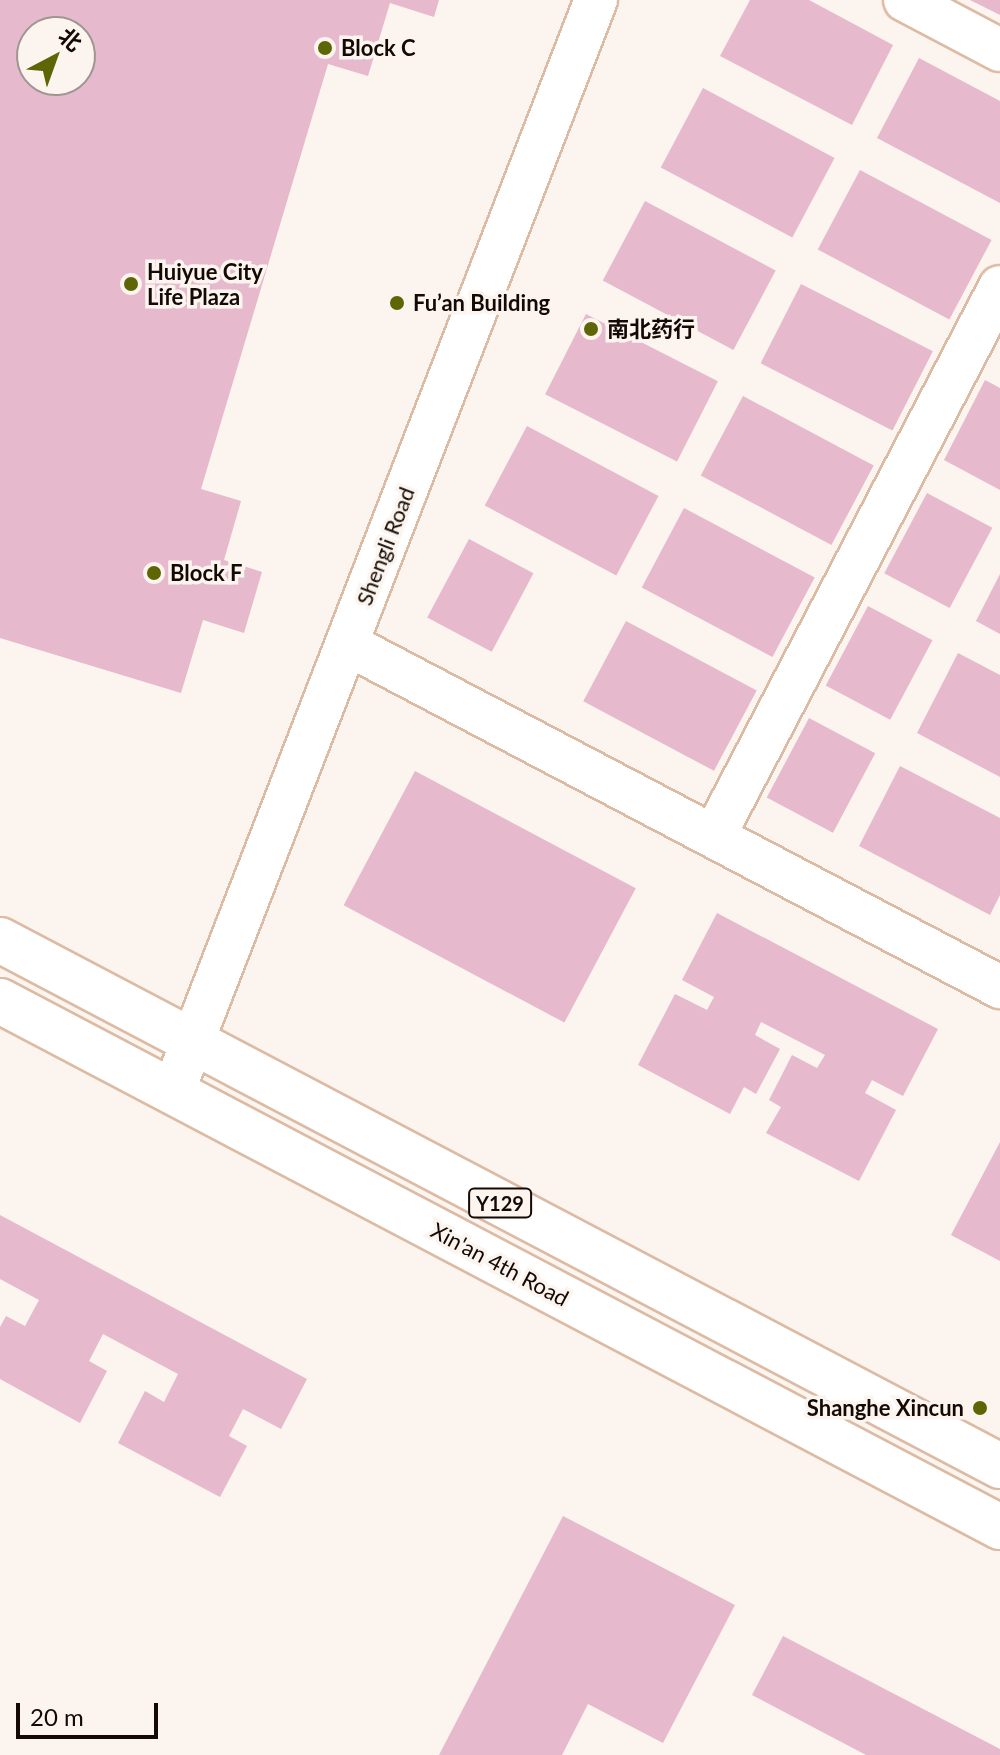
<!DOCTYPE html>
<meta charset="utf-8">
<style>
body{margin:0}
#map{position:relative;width:1000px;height:1755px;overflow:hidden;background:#fbf4ef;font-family:Lato,"Noto Sans SC",sans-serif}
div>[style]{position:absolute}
.building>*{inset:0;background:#e6b9cd;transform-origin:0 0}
.roads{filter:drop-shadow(2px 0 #dcbba4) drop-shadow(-2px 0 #dcbba4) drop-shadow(0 2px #dcbba4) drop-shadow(0 -2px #dcbba4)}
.minor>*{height:42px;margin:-21px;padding:0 21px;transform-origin:21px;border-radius:21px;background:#fff}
.primary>*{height:44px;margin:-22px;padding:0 22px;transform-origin:22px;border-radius:22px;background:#fff}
.dots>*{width:22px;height:22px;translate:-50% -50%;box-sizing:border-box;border:4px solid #fbf4ef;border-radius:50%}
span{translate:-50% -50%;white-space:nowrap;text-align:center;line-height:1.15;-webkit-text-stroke:7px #fbf4ef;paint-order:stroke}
.shield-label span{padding:2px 6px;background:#fbf4ef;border:2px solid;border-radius:6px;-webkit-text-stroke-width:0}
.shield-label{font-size:20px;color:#140903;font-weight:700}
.poi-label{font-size:22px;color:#140903;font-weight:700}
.left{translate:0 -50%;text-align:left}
.right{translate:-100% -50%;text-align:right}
.street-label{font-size:22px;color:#140903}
.north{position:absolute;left:16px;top:16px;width:80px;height:80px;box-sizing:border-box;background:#fbf4ef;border:2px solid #9f9691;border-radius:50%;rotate:41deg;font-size:22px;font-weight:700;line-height:32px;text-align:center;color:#140903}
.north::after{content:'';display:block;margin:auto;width:28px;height:36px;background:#5d6504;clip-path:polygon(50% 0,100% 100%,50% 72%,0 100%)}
.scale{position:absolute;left:16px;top:1703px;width:142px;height:36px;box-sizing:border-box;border:4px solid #140903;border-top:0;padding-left:10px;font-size:24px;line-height:28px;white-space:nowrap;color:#140903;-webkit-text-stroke:6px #fbf4ef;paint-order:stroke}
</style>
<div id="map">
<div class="building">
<div style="clip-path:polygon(evenodd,0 0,439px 0,434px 17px,390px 3px,368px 76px,328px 64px,201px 489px,241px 501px,224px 560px,262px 572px,244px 633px,203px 620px,181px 693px,0 638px,0 0,32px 32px,80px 32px,80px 80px,32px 80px,32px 32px)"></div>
<div style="clip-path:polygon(750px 0,809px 0,893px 45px,852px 125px,720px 56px)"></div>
<div style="clip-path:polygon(970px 0,1000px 0,1000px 15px)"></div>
<div style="clip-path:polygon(919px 58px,1000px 101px,1000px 203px,877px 138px)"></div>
<div style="left:703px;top:88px;width:149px;height:90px;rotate:28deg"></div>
<div style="left:860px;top:170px;width:149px;height:90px;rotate:28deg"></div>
<div style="left:645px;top:201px;width:148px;height:90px;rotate:28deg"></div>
<div style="left:801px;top:284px;width:148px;height:89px;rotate:27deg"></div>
<div style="left:586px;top:314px;width:148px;height:90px;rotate:27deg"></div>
<div style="clip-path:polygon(985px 380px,1000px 388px,1000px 490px,944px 460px)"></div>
<div style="left:743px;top:396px;width:148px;height:90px;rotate:28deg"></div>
<div style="left:527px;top:426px;width:149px;height:90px;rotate:28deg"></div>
<div style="left:927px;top:493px;width:74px;height:91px;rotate:28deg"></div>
<div style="left:684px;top:508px;width:148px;height:90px;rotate:28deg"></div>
<div style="left:469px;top:539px;width:73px;height:89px;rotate:28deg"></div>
<div style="clip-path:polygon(1000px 574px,1000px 634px,976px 621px)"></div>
<div style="left:868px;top:606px;width:73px;height:90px;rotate:28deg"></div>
<div style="left:626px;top:621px;width:148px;height:91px;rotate:28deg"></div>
<div style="clip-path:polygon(958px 653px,1000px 675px,1000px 777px,917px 733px)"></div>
<div style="left:809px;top:718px;width:75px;height:90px;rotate:28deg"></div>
<div style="clip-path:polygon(900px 766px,1000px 818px,1000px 895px,990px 915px,859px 846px)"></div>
<div style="left:415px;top:771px;width:250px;height:152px;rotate:28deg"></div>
<div style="clip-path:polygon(717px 913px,938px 1029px,903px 1096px,872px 1080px,865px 1093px,896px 1110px,859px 1181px,766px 1133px,781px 1107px,769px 1100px,792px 1055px,817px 1068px,825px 1055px,761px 1022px,755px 1035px,780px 1049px,756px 1094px,744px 1087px,730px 1114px,638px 1065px,675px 994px,707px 1010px,714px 997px,682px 980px)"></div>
<div style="clip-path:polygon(1000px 1142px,1000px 1261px,951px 1235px)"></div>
<div style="clip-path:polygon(0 1215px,307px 1379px,281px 1429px,243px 1409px,229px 1436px,247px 1446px,220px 1497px,118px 1443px,145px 1391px,164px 1402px,178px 1374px,103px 1334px,89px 1361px,107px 1371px,80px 1423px,0 1379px,0 1327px,6px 1316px,25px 1326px,39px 1300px,0 1279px)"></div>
<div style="clip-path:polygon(563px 1516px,735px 1605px,663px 1743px,588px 1704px,562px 1755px,439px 1755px)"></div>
<div style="clip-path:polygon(783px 1636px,1000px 1749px,1000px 1755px,866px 1755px,752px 1695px)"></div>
</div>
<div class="roads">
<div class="minor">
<div style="left:905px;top:0;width:107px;rotate:27.8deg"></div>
<div style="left:347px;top:644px;width:738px;rotate:27.71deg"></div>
<div style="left:714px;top:836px;width:619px;rotate:-62.48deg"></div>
<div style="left:173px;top:1092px;width:1171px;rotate:-68.83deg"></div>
</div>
<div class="primary">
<div style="left:0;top:940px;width:1130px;rotate:27.74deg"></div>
<div style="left:0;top:1001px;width:1130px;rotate:27.74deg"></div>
</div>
</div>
<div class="dots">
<div style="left:325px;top:48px;background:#5d6504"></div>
<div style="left:131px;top:284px;background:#5d6504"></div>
<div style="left:397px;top:303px;background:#5d6504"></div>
<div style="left:591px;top:329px;background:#5d6504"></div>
<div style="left:154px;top:573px;background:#5d6504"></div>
<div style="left:980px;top:1408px;background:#5d6504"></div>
</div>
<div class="shield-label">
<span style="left:500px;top:1203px">Y129</span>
</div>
<div class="poi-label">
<span class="left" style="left:341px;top:48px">Block C</span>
<span class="left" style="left:147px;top:284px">Huiyue City<br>Life Plaza</span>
<span class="left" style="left:413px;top:303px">Fu’an Building</span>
<span class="left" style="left:607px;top:329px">南北药行</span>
<span class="left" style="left:170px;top:573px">Block F</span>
<span class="right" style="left:964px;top:1408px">Shanghe Xincun</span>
</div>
<div class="street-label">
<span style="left:385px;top:546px;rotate:-69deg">Shengli Road</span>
<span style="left:500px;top:1264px;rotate:28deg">Xin'an 4th Road</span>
</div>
<div class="north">北</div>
<div class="scale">20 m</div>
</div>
